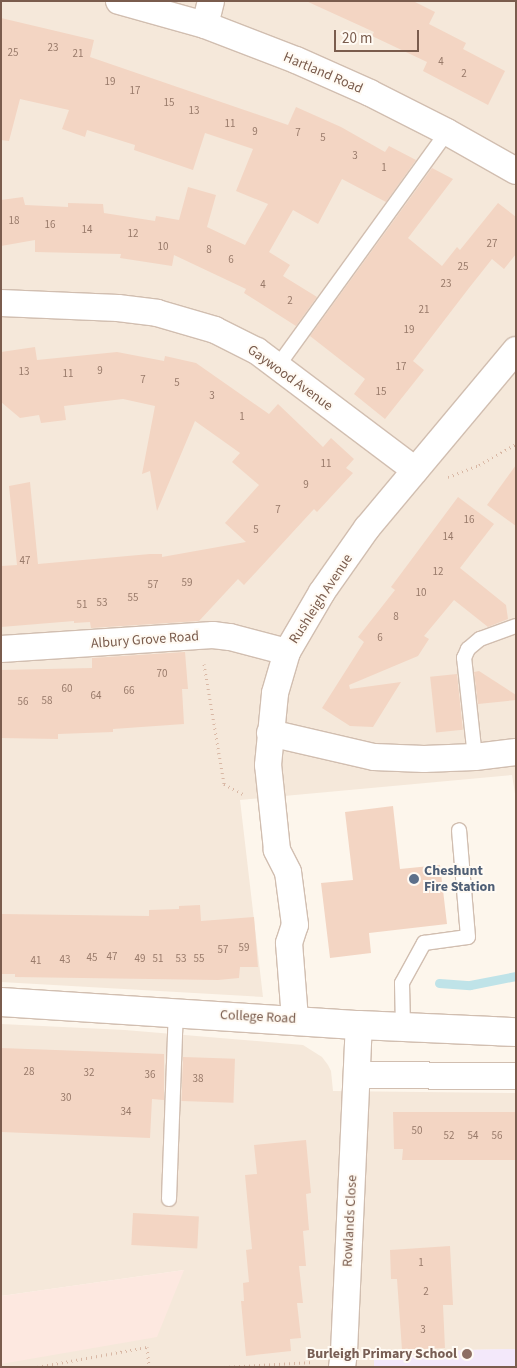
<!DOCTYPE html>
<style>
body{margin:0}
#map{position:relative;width:517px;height:1368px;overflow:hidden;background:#fdf6ec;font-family:"Source Sans 3",sans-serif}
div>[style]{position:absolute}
.residential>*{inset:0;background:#f5e8da}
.commercial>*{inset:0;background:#fde8e0}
.education>*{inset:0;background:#f3e8fa}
.stream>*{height:9px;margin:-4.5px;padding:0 4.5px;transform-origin:4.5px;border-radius:4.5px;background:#bfe3e8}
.building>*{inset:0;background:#f3d5c3;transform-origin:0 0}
.path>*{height:3px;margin-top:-1.5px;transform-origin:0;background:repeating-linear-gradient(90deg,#d9b8a5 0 1px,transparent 0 5px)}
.roads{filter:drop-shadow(1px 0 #d1beb0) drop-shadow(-1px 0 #d1beb0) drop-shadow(0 1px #d1beb0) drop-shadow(0 -1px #d1beb0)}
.lane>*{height:14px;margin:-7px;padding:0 7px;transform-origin:7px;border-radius:7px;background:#fff}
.street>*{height:26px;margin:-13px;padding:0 13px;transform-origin:13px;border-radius:13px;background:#fff}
.secondary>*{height:28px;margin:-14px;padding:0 14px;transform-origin:14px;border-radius:14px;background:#fff}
.dots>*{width:14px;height:14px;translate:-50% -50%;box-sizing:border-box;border:2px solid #fffaf3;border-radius:50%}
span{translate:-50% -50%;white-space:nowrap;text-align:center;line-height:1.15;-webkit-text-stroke:4px #fffaf3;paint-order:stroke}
.number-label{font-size:11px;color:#987a6a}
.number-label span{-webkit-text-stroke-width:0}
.street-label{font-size:14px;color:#7a5c4d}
.service-label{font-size:14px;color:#4e5e75;font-weight:700}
.left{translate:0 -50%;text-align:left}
.education-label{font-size:14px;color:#785e54;font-weight:700}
.right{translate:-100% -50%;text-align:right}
.frame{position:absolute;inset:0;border:2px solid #7a5c4d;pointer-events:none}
.scale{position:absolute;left:334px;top:30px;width:85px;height:22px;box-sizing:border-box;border:2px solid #7a5c4d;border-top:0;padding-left:6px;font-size:15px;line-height:18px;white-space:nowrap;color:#7a5c4d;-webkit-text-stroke:4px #fffaf3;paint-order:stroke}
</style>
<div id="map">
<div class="residential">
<div style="clip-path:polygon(1px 1px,516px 1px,516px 800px,512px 775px,240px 800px,263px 997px,1px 982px)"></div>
<div style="clip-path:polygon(1px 1024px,125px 1030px,303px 1045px,322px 1057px,328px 1065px,331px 1071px,333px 1091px,516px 1093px,516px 1349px,464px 1350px,374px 1359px,374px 1367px,1px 1367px,1px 1364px,184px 1270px,1px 1296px)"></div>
</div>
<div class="commercial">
<div style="clip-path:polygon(184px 1270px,157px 1337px,1px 1364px,1px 1296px)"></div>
</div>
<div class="education">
<div style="clip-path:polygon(516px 1349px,516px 1367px,374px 1367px,374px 1359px,464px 1350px)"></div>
</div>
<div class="stream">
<div style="left:439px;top:983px;width:31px;rotate:4deg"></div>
<div style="left:470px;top:985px;width:47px;rotate:-11.1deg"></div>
</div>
<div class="building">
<div style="clip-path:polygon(306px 1px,413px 1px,435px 12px,429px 24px,466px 43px,463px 49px,505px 71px,488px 105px,423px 71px,427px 62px,372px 36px,374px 32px)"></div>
<div style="clip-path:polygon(1px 18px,94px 40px,90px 57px,288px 125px,296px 107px,341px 127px,385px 152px,389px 146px,416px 160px,386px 202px,342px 179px,318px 224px,293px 210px,269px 252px,290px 265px,283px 276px,317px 297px,296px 326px,244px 293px,246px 289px,174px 255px,172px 266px,120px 258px,121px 254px,35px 252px,35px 240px,1px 246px,1px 200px,23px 197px,25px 205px,68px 207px,68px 203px,103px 204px,104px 213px,155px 221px,156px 216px,179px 220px,188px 187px,216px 195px,207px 227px,245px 245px,268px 204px,236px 191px,253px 149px,205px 133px,193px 170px,134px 150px,135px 145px,87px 130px,85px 137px,62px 129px,69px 110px,20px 99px,9px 141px,1px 140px)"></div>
<div style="clip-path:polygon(432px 168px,453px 179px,408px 238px,442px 266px,457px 247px,460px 250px,498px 203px,516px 217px,516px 254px,504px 269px,492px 259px,469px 288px,413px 361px,424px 370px,385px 419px,354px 394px,365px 379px,310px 336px)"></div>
<div style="clip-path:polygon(35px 347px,37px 360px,117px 352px,164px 361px,165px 356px,196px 363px,269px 414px,278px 404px,323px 447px,331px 438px,354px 459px,346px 468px,353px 473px,317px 512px,314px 509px,244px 585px,238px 579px,199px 621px,91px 628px,90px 622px,74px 623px,74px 621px,1px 627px,1px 566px,17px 565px,9px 486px,30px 482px,38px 564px,150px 554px,162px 554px,162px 557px,246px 542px,225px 523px,259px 485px,232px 462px,240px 453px,195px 421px,157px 511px,150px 471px,142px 474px,155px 406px,123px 399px,64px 406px,66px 420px,41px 423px,39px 415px,20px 418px,1px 402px,1px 352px)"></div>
<div style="clip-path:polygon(516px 465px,516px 526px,487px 505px)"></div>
<div style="clip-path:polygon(458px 497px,494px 524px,460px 568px,506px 605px,508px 619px,488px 627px,454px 600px,424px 636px,429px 639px,418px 656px,349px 685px,350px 689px,401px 682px,373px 727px,350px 726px,322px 708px,364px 642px,358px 637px,395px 590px,391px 587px)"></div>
<div style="clip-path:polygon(185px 652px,188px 689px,182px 689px,184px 724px,113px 729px,113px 732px,58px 734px,58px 739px,1px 738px,1px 670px,92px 668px,92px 658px)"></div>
<div style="clip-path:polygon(479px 671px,516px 695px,516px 700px,478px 704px,474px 672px)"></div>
<div style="left:457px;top:674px;width:56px;height:27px;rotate:84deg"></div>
<div style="clip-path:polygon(393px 806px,400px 869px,440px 865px,447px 924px,369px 933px,371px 953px,330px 958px,321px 883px,353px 880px,345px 812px)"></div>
<div style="clip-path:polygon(200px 905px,201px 921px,254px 917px,258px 967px,240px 967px,239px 978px,218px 980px,15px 977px,15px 974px,1px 974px,1px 914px,149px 916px,149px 910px,179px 909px,179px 906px)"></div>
<div style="clip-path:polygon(1px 1048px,164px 1054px,164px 1100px,152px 1099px,150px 1138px,1px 1132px)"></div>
<div style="left:183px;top:1057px;width:52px;height:44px;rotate:2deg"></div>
<div style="clip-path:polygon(393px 1112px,516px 1112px,516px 1160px,402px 1160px,403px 1149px,394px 1149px)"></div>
<div style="clip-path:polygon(306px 1140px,311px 1193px,306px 1194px,309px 1230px,303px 1231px,306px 1266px,299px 1266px,303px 1303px,297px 1303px,301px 1338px,290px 1339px,291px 1351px,246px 1356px,241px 1301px,244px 1301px,243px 1283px,249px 1282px,246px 1250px,252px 1249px,245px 1175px,257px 1174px,254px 1145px)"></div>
<div style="left:133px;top:1213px;width:66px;height:32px;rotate:3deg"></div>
<div style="clip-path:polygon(450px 1246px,453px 1305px,443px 1305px,445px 1348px,402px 1350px,397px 1279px,391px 1279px,390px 1250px)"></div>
</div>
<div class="path">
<div style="left:448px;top:477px;width:33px;rotate:-21deg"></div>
<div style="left:479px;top:465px;width:43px;rotate:-29.6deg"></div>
<div style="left:204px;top:664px;width:122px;rotate:80.5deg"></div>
<div style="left:224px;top:784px;width:21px;rotate:28deg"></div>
<div style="left:37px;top:1367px;width:112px;rotate:-10.3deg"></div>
<div style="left:147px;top:1347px;width:20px;rotate:84deg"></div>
<div style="left:224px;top:1367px;width:90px;rotate:-3.2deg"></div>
</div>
<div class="roads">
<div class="lane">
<div style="left:277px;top:367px;width:290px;rotate:-54.1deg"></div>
<div style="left:475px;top:757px;width:100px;rotate:-96.3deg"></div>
<div style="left:464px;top:658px;width:10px;rotate:-66deg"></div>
<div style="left:468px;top:649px;width:16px;rotate:-40deg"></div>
<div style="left:480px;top:639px;width:38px;rotate:-20deg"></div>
<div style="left:403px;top:1027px;width:44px;rotate:-91.3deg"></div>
<div style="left:402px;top:983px;width:46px;rotate:-61.2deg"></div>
<div style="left:424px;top:943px;width:44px;rotate:-7.8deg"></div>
<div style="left:468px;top:937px;width:107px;rotate:-94.8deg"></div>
<div style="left:169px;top:1199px;width:187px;rotate:-87.9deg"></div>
</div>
<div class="street">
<div style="left:119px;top:1px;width:89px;rotate:15.6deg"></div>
<div style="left:205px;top:25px;width:97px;rotate:21deg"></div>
<div style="left:296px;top:60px;width:81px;rotate:24deg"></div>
<div style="left:370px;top:93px;width:86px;rotate:26.9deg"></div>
<div style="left:447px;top:132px;width:79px;rotate:29.5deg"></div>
<div style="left:205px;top:25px;width:25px;rotate:-76deg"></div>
<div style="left:1px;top:303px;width:117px;rotate:2.4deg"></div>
<div style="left:118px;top:308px;width:39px;rotate:7deg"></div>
<div style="left:157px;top:313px;width:60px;rotate:16.3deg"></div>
<div style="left:215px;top:330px;width:47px;rotate:26.6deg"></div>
<div style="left:257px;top:351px;width:198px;rotate:37deg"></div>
<div style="left:1px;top:649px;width:212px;rotate:-3.8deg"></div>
<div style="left:213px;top:635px;width:17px;rotate:7deg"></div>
<div style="left:230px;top:637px;width:59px;rotate:14.7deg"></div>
<div style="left:270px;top:733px;width:107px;rotate:13deg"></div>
<div style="left:374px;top:757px;width:50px;rotate:2.3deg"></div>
<div style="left:424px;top:759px;width:51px;rotate:-2.2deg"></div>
<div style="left:475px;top:757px;width:41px;rotate:-7deg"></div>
<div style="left:295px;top:1019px;width:76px;rotate:-94.5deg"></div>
<div style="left:289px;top:943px;width:19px;rotate:-72deg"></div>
<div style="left:295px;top:925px;width:53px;rotate:-97.5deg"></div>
<div style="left:288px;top:872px;width:25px;rotate:-117deg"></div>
<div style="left:277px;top:850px;width:85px;rotate:-96deg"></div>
<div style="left:268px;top:765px;width:72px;rotate:-84.4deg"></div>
<div style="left:275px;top:693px;width:43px;rotate:-73.7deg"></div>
<div style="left:287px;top:652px;width:69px;rotate:-59.7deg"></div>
<div style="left:322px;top:592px;width:78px;rotate:-54.9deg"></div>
<div style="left:367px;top:528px;width:232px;rotate:-50.1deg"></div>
<div style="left:357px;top:1075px;width:159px;rotate:0.4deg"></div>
<div style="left:342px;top:1367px;width:15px;rotate:-82deg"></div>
<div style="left:344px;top:1352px;width:327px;rotate:-87.4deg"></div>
</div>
<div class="secondary">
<div style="left:1px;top:1002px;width:359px;rotate:3.7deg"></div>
<div style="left:359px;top:1025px;width:157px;rotate:2.6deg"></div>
</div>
</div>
<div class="dots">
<div style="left:414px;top:879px;background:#5c6f8a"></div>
<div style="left:467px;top:1354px;background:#8d6e63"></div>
</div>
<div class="number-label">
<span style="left:53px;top:48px">23</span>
<span style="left:13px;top:53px">25</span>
<span style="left:78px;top:54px">21</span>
<span style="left:441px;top:62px">4</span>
<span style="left:464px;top:74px">2</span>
<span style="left:110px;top:82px">19</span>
<span style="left:135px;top:91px">17</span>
<span style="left:169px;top:103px">15</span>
<span style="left:194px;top:111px">13</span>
<span style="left:230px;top:124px">11</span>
<span style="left:255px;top:132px">9</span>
<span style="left:298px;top:133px">7</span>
<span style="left:323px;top:138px">5</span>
<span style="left:355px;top:156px">3</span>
<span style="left:384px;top:168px">1</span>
<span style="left:14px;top:221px">18</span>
<span style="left:50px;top:225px">16</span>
<span style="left:87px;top:230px">14</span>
<span style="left:133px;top:234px">12</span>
<span style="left:492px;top:244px">27</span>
<span style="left:163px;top:247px">10</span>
<span style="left:209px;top:250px">8</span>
<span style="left:231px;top:260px">6</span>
<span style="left:463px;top:267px">25</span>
<span style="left:446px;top:284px">23</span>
<span style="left:263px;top:285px">4</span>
<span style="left:290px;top:301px">2</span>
<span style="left:424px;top:310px">21</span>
<span style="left:409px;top:330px">19</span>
<span style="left:401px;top:367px">17</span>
<span style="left:100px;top:371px">9</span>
<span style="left:24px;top:372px">13</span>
<span style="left:68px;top:374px">11</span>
<span style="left:143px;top:380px">7</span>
<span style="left:177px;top:383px">5</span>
<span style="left:381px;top:392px">15</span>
<span style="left:212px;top:396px">3</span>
<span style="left:242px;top:417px">1</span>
<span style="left:326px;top:464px">11</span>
<span style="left:306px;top:485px">9</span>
<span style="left:278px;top:510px">7</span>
<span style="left:469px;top:520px">16</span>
<span style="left:256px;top:530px">5</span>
<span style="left:448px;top:537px">14</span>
<span style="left:25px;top:561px">47</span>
<span style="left:438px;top:572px">12</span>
<span style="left:187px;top:583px">59</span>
<span style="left:153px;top:585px">57</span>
<span style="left:421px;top:593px">10</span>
<span style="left:133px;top:598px">55</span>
<span style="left:102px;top:603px">53</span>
<span style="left:82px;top:605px">51</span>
<span style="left:396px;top:617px">8</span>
<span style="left:380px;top:638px">6</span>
<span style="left:162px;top:674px">70</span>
<span style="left:67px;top:689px">60</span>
<span style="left:129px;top:691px">66</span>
<span style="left:96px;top:696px">64</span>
<span style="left:47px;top:701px">58</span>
<span style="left:23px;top:702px">56</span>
<span style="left:244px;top:948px">59</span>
<span style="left:223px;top:950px">57</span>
<span style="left:112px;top:957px">47</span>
<span style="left:92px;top:958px">45</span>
<span style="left:140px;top:959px">49</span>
<span style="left:158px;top:959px">51</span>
<span style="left:181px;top:959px">53</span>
<span style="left:199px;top:959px">55</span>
<span style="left:65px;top:960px">43</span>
<span style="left:36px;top:961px">41</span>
<span style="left:29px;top:1072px">28</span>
<span style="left:89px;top:1073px">32</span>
<span style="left:150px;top:1075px">36</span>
<span style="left:198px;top:1079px">38</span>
<span style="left:66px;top:1098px">30</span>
<span style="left:126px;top:1112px">34</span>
<span style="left:417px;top:1131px">50</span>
<span style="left:449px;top:1136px">52</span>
<span style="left:473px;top:1136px">54</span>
<span style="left:497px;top:1136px">56</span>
<span style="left:421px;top:1263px">1</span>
<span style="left:426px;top:1292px">2</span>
<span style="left:423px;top:1330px">3</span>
</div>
<div class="street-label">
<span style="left:323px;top:73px;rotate:23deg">Hartland Road</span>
<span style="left:290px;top:378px;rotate:36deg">Gaywood Avenue</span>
<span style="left:321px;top:599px;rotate:-57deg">Rushleigh Avenue</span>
<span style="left:145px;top:640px;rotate:-4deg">Albury Grove Road</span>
<span style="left:258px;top:1017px;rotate:3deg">College Road</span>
<span style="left:350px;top:1221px;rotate:-87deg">Rowlands Close</span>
</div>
<div class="service-label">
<span class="left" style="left:424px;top:879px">Cheshunt<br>Fire Station</span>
</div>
<div class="education-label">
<span class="right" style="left:457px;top:1354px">Burleigh Primary School</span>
</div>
<div class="frame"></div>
<div class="scale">20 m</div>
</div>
